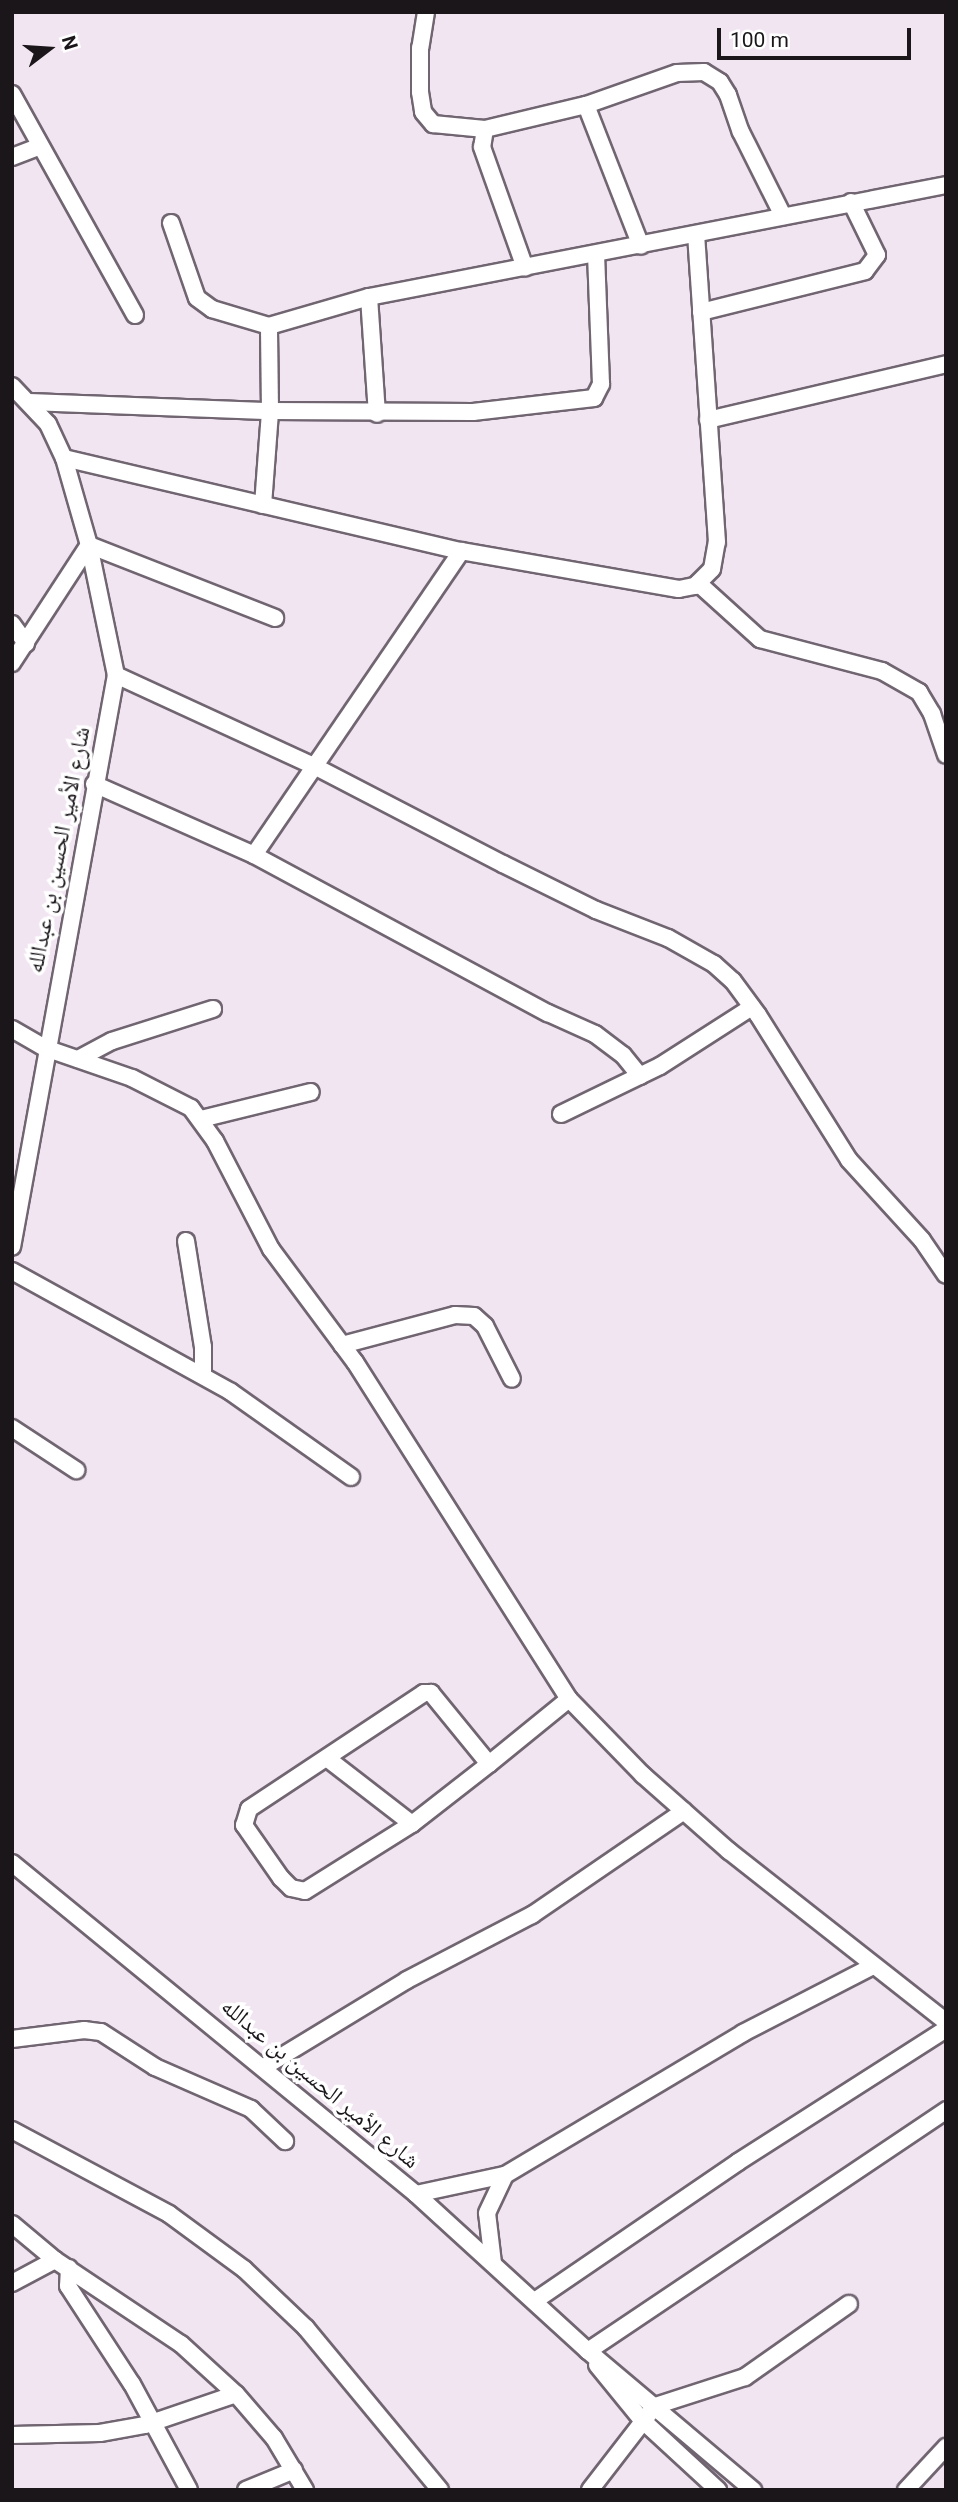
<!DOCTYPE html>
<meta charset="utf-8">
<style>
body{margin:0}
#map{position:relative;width:958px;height:2502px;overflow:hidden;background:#f1e5f2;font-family:Roboto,"Noto Naskh Arabic",sans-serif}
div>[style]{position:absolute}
.roads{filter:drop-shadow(2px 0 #706571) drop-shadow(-2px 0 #706571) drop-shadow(0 2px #706571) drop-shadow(0 -2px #706571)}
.minor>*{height:16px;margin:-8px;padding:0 8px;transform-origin:8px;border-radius:8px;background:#fff}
span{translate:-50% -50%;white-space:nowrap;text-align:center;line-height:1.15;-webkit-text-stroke:7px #fff;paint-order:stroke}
.street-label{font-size:23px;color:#1a161a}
.frame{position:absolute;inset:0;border:14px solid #1a161a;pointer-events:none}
.north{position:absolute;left:14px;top:14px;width:70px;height:70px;-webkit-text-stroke:5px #fff;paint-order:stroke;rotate:73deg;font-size:19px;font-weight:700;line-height:28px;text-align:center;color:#1a161a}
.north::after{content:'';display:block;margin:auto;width:24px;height:32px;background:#1a161a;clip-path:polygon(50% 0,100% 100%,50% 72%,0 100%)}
.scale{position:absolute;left:717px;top:28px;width:194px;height:32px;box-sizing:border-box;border:4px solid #1a161a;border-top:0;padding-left:9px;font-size:21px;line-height:24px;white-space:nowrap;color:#1a161a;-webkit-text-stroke:5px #fff;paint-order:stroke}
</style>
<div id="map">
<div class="roads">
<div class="minor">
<div style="left:426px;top:12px;width:36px;rotate:99deg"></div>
<div style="left:420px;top:48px;width:44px;rotate:90deg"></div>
<div style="left:420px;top:92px;width:20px;rotate:81deg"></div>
<div style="left:423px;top:112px;width:16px;rotate:50deg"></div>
<div style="left:433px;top:124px;width:52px;rotate:5.5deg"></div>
<div style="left:485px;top:129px;width:104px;rotate:-13.4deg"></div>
<div style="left:586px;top:105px;width:96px;rotate:-19.4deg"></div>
<div style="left:677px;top:73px;width:27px;rotate:-2deg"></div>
<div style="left:704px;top:72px;width:19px;rotate:32deg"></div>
<div style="left:720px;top:82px;width:15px;rotate:58deg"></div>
<div style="left:728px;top:95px;width:39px;rotate:71deg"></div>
<div style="left:741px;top:132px;width:94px;rotate:63.4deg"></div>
<div style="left:12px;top:94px;width:253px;rotate:60.9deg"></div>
<div style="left:586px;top:105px;width:151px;rotate:68.7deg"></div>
<div style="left:485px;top:129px;width:18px;rotate:99deg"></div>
<div style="left:482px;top:147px;width:128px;rotate:70.4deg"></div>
<div style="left:12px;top:157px;width:30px;rotate:-21deg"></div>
<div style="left:171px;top:223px;width:79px;rotate:70.9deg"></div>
<div style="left:197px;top:298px;width:19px;rotate:36deg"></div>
<div style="left:212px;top:309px;width:59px;rotate:16.6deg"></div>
<div style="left:269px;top:326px;width:104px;rotate:-16.2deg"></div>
<div style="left:369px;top:297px;width:588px;rotate:-10.98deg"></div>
<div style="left:369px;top:297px;width:117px;rotate:86.1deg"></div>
<div style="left:701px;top:312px;width:169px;rotate:-14deg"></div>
<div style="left:865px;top:271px;width:20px;rotate:-53deg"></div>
<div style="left:877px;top:255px;width:59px;rotate:-116.1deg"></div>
<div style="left:12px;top:386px;width:52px;rotate:46.5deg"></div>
<div style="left:48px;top:424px;width:38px;rotate:65deg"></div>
<div style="left:64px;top:458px;width:91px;rotate:74deg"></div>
<div style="left:89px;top:545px;width:133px;rotate:78.3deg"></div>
<div style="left:116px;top:675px;width:581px;rotate:100.3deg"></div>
<div style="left:31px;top:402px;width:239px;rotate:2.2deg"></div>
<div style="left:270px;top:411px;width:85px;rotate:-90.7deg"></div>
<div style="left:708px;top:420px;width:244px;rotate:-13.2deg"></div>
<div style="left:64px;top:458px;width:408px;rotate:13.2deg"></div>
<div style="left:461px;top:551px;width:221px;rotate:9.9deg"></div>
<div style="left:679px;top:589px;width:16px;rotate:-11deg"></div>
<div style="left:695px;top:586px;width:24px;rotate:-45deg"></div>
<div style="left:712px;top:569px;width:27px;rotate:-80deg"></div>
<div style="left:717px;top:542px;width:306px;rotate:-93.9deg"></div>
<div style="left:263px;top:505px;width:94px;rotate:-85.7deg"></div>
<div style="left:270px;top:411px;width:203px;rotate:0.3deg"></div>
<div style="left:473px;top:412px;width:122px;rotate:-6.6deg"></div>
<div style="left:594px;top:398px;width:16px;rotate:-63deg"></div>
<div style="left:601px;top:384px;width:128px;rotate:-92.2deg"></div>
<div style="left:89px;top:545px;width:200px;rotate:21.4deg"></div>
<div style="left:698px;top:583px;width:84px;rotate:42.1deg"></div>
<div style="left:760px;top:639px;width:126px;rotate:14.7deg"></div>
<div style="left:882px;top:671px;width:43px;rotate:29.6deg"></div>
<div style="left:919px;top:692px;width:26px;rotate:59deg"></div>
<div style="left:932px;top:714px;width:43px;rotate:71.1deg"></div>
<div style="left:12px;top:624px;width:24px;rotate:54deg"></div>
<div style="left:12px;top:663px;width:141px;rotate:-56.9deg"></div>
<div style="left:116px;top:675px;width:218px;rotate:24.7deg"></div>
<div style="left:314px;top:766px;width:213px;rotate:27.4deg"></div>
<div style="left:503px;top:864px;width:104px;rotate:26.3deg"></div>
<div style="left:596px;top:910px;width:77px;rotate:21.3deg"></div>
<div style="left:668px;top:938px;width:53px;rotate:29.5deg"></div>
<div style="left:714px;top:964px;width:25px;rotate:42deg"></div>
<div style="left:733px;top:981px;width:42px;rotate:53.7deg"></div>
<div style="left:758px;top:1015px;width:171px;rotate:57.9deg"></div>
<div style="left:849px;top:1160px;width:108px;rotate:47.6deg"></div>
<div style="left:922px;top:1240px;width:42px;rotate:55.6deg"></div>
<div style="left:94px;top:784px;width:175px;rotate:23.9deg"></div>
<div style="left:254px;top:855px;width:334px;rotate:28.3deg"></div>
<div style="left:548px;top:1013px;width:51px;rotate:24.1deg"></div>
<div style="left:595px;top:1034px;width:35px;rotate:37deg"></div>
<div style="left:623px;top:1055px;width:27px;rotate:51deg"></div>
<div style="left:254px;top:855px;width:368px;rotate:-55.7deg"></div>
<div style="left:12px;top:1029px;width:38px;rotate:30deg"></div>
<div style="left:45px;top:1048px;width:92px;rotate:19deg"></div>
<div style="left:132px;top:1078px;width:66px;rotate:27deg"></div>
<div style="left:191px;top:1108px;width:41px;rotate:54deg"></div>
<div style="left:215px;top:1141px;width:122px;rotate:62.6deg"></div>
<div style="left:271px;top:1249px;width:141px;rotate:53.4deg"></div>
<div style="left:355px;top:1362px;width:399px;rotate:57.6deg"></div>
<div style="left:569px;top:1699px;width:106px;rotate:45.8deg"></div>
<div style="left:643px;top:1775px;width:115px;rotate:41.5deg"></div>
<div style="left:729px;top:1851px;width:276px;rotate:38.2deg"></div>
<div style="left:78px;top:1059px;width:38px;rotate:-28deg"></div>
<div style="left:112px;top:1041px;width:106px;rotate:-17.6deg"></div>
<div style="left:561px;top:1114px;width:110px;rotate:-25.9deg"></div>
<div style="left:660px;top:1066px;width:109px;rotate:-32.7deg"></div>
<div style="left:201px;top:1119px;width:113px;rotate:-13.8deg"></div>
<div style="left:186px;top:1241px;width:107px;rotate:80.9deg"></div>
<div style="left:203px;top:1347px;width:28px;rotate:90deg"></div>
<div style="left:12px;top:1271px;width:250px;rotate:28.9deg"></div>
<div style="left:231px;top:1392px;width:147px;rotate:35.3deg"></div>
<div style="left:342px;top:1345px;width:117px;rotate:-14.9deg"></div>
<div style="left:455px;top:1315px;width:19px;rotate:3deg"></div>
<div style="left:474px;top:1316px;width:15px;rotate:42deg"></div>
<div style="left:485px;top:1326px;width:59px;rotate:63deg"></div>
<div style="left:12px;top:1428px;width:77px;rotate:33.3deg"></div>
<div style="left:328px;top:1759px;width:106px;rotate:37.7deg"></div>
<div style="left:489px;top:1764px;width:92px;rotate:-129.2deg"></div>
<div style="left:431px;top:1693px;width:7px;rotate:180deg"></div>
<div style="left:424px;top:1693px;width:210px;rotate:146.5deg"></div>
<div style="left:249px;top:1809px;width:17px;rotate:107deg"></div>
<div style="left:244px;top:1825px;width:65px;rotate:55.1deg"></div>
<div style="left:281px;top:1878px;width:14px;rotate:45deg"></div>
<div style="left:291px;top:1888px;width:14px;rotate:12deg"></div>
<div style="left:305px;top:1891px;width:126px;rotate:-32.1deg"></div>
<div style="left:412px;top:1824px;width:98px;rotate:-37.9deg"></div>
<div style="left:489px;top:1764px;width:103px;rotate:-39.1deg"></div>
<div style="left:12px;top:1863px;width:522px;rotate:39.33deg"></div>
<div style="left:416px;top:2194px;width:233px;rotate:42.4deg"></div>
<div style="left:588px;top:2351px;width:216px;rotate:40.1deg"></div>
<div style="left:12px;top:2039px;width:73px;rotate:-7.1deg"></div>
<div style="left:84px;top:2030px;width:17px;rotate:7deg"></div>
<div style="left:101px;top:2032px;width:64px;rotate:32.9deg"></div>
<div style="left:155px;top:2067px;width:105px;rotate:23.6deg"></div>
<div style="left:251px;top:2109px;width:47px;rotate:43.3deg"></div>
<div style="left:264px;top:2067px;width:167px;rotate:-31.3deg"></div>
<div style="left:407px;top:1980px;width:141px;rotate:-27.5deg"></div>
<div style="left:532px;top:1915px;width:184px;rotate:-34.4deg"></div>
<div style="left:12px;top:2130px;width:178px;rotate:28.1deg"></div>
<div style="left:169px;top:2214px;width:93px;rotate:36.3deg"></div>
<div style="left:244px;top:2269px;width:86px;rotate:43.6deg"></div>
<div style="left:306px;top:2328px;width:210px;rotate:50.4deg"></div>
<div style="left:416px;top:2194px;width:91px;rotate:-12.1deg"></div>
<div style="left:505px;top:2175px;width:277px;rotate:-30.8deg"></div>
<div style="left:743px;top:2033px;width:144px;rotate:-27.3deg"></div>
<div style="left:12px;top:2224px;width:56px;rotate:39.9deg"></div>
<div style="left:55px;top:2260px;width:151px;rotate:33.7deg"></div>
<div style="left:181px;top:2344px;width:74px;rotate:42.3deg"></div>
<div style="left:236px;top:2394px;width:58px;rotate:49.2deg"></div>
<div style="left:274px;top:2438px;width:61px;rotate:59.2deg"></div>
<div style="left:493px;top:2263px;width:50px;rotate:-96.8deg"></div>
<div style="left:487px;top:2213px;width:42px;rotate:-64.7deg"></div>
<div style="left:69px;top:2268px;width:18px;rotate:93deg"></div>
<div style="left:68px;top:2286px;width:117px;rotate:56.9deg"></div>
<div style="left:132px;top:2384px;width:120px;rotate:61.7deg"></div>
<div style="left:12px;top:2283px;width:49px;rotate:-28.1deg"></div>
<div style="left:536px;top:2300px;width:245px;rotate:-34.3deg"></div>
<div style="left:738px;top:2162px;width:247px;rotate:-32.6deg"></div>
<div style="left:588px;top:2351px;width:432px;rotate:-33.9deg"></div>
<div style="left:597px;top:2365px;width:70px;rotate:50.8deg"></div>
<div style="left:641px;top:2419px;width:105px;rotate:42.7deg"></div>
<div style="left:12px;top:2435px;width:88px;rotate:-1.3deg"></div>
<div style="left:100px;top:2433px;width:46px;rotate:-10.1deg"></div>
<div style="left:145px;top:2425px;width:96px;rotate:-18.8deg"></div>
<div style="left:246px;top:2490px;width:52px;rotate:-22.6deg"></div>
<div style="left:590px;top:2490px;width:106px;rotate:-52.3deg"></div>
<div style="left:655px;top:2406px;width:95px;rotate:-17.9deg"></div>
<div style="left:745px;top:2377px;width:127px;rotate:-35.1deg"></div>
<div style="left:906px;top:2490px;width:59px;rotate:-47.1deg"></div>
</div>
</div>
<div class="street-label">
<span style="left:59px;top:850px;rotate:-79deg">شارع الأمير الحسين بن عبدالله</span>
<span style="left:320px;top:2084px;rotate:40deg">شارع الأمير الحسين بن عبدالله</span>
</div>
<div class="frame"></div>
<div class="north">N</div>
<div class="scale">100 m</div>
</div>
